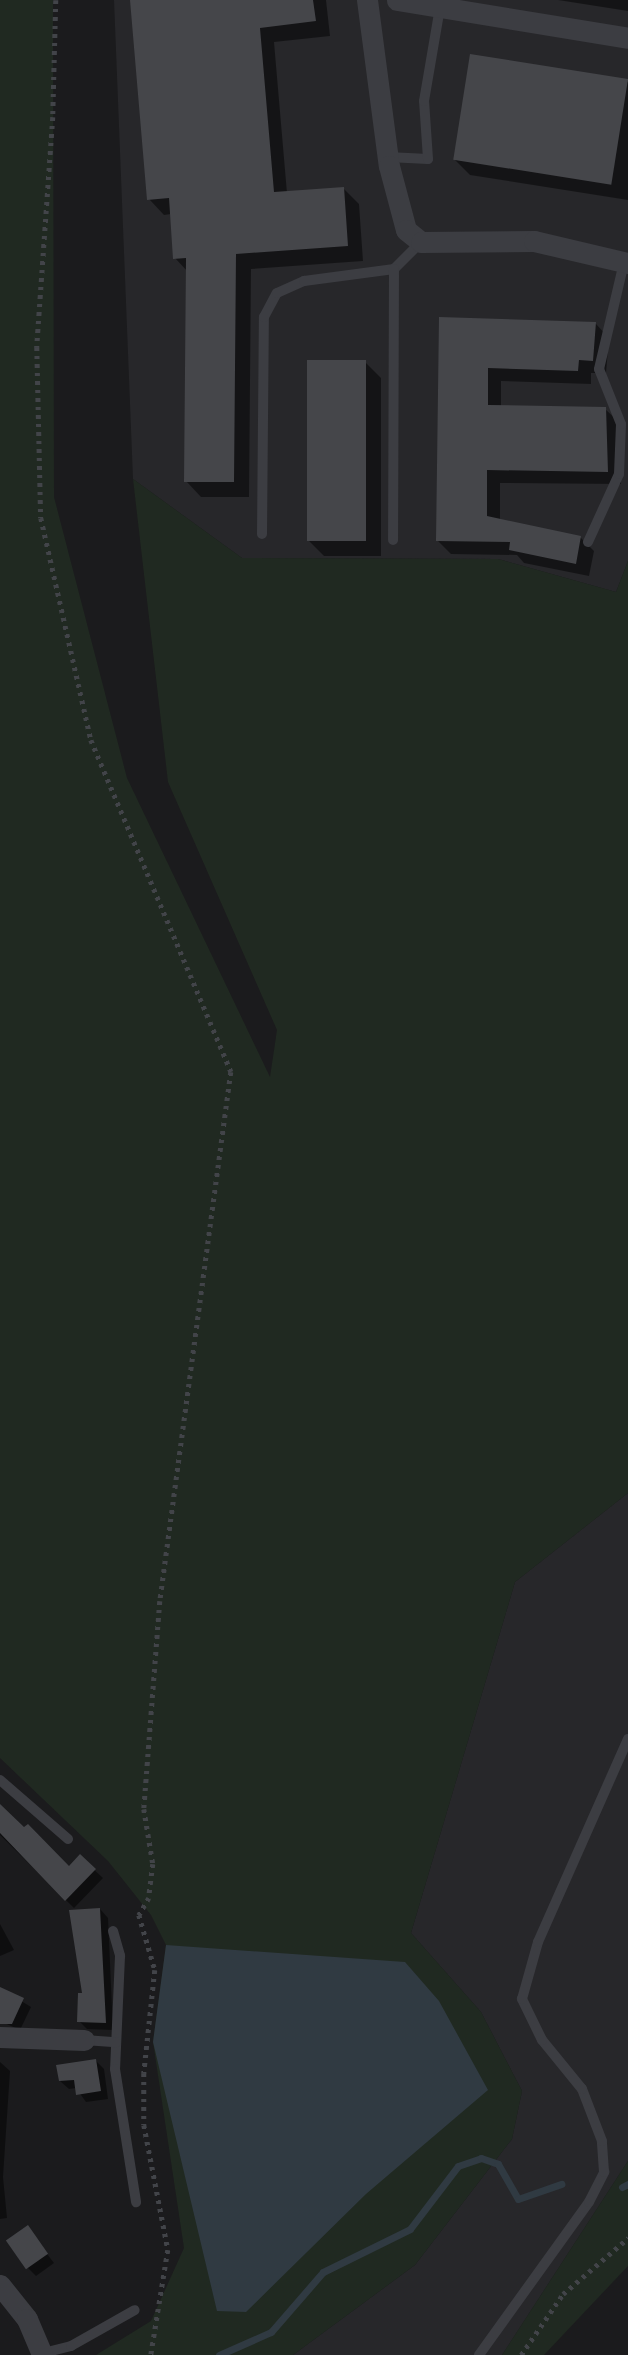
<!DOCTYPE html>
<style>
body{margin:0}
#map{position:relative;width:628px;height:2355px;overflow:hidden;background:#1b1b1d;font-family:Quicksand,sans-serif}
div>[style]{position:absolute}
.built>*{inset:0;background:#27272a}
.green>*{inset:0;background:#202921}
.water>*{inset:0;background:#303a42}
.shadow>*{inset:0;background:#0007}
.stream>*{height:7px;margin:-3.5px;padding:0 3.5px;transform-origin:3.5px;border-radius:3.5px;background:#303a42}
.building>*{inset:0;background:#45464a;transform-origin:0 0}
.path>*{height:4.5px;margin-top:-2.25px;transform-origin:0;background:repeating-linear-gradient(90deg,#424449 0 3.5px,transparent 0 8.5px)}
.service>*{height:10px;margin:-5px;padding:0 5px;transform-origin:5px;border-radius:5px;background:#3c3d42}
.minor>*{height:21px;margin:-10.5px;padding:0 10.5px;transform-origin:10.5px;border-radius:10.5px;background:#3c3d42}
span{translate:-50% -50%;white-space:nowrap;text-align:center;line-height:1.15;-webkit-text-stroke:5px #161618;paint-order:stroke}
</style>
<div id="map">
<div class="built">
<div style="clip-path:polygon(114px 0,628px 0,628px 561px,616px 592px,498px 559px,242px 558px,133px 479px)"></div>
<div style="clip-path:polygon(628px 1493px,628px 2161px,502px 2355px,293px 2355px,415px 2265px,512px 2139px,522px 2091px,481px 2012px,411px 1933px,515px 1582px)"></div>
</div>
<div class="green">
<div style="clip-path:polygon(0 0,53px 0,54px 497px,127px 778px,270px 1077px,277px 1030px,168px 782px,133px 479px,242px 558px,498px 559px,616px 592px,628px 561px,628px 1493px,515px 1582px,411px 1933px,481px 2012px,522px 2091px,512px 2139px,415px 2265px,293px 2355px,96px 2355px,151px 2321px,184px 2248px,153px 2042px,166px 1945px,151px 1915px,108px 1861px,0 1758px)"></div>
<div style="clip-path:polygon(628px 2161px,628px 2266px,544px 2355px,502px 2355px)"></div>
</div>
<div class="water">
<div style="clip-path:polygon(166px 1945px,405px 1962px,439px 2001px,488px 2090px,366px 2194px,246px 2312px,217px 2311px,153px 2042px)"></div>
</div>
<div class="shadow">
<div style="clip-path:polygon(131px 0,326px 0,330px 36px,274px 42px,287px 193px,344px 189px,359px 204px,363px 261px,251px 269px,249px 497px,201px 497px,186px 481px,188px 272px,175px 258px,171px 214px,164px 215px,149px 199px)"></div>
<div style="clip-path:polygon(558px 0,628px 0,628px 11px)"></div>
<div style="clip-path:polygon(628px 82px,628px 200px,470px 175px,455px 160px)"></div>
<div style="clip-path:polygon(440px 319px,596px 324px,609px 338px,606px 373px,591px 373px,591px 384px,501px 381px,501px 407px,605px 409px,619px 422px,621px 484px,500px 483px,500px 521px,581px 538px,594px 551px,589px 576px,524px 563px,517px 555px,451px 554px,438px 541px)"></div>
<div style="clip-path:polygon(365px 362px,381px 378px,381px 556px,324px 556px,308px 540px)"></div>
<div style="clip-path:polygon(0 1806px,69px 1868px,80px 1857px,103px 1878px,74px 1908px,0 1835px)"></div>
<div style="clip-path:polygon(100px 1909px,108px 1918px,113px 2030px,87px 2029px,79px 2021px)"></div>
<div style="clip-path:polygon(0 1924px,14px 1950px,0 1956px)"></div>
<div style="clip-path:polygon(0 1988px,31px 2007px,20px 2030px,0 2021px)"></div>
<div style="clip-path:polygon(96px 2061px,104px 2069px,108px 2099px,86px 2102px,76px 2088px,69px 2089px,60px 2081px)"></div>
<div style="clip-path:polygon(0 2062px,10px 2071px,3px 2177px,7px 2218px,0 2219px)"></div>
<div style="clip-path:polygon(27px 2228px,54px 2263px,36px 2276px,28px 2268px)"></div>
</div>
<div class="stream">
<div style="left:622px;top:2187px;width:7px;rotate:-27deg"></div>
<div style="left:219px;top:2355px;width:57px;rotate:-23.9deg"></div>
<div style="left:271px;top:2332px;width:79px;rotate:-49.1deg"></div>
<div style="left:323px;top:2272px;width:97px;rotate:-26.3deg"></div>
<div style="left:410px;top:2229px;width:79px;rotate:-52.7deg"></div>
<div style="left:458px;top:2166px;width:24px;rotate:-19deg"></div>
<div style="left:481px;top:2158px;width:18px;rotate:19deg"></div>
<div style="left:498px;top:2164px;width:40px;rotate:60.3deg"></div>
<div style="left:518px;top:2199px;width:46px;rotate:-19.2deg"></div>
</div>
<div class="building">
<div style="clip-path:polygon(130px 0,313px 0,316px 21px,260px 28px,274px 192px,344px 187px,348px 246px,236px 254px,234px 482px,184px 482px,186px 258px,173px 259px,169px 198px,147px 200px)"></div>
<div style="left:470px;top:54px;width:160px;height:107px;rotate:9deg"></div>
<div style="clip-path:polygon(439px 317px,596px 322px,593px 361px,579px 360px,578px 371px,488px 368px,488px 405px,606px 407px,608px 472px,487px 470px,487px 516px,581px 536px,576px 564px,509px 550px,510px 542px,436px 541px)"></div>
<div style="left:307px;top:360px;width:59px;height:181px"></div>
<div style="clip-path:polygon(0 1804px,24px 1827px,28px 1824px,69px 1866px,80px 1854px,96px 1869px,65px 1901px,0 1833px)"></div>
<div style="clip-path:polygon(100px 1908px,106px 2023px,77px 2022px,78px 1993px,82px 1993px,69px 1910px)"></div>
<div style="clip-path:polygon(0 1987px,24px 1998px,12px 2024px,0 2024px)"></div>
<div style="clip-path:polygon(96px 2059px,101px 2091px,76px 2095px,74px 2080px,59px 2081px,56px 2065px)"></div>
<div style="left:28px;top:2225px;width:35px;height:27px;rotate:55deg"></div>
</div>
<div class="path">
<div style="left:56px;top:0;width:117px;rotate:91.5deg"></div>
<div style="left:53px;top:117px;width:231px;rotate:94deg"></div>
<div style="left:37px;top:347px;width:171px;rotate:88.7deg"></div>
<div style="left:41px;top:518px;width:228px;rotate:77.3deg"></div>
<div style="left:91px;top:740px;width:360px;rotate:67.1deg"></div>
<div style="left:231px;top:1072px;width:534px;rotate:97.64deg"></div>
<div style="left:160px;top:1601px;width:209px;rotate:94.4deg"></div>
<div style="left:144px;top:1809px;width:56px;rotate:80.7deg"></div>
<div style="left:153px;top:1864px;width:34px;rotate:97deg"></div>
<div style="left:149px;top:1898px;width:20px;rotate:120deg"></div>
<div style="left:139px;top:1915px;width:57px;rotate:73.8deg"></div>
<div style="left:155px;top:1970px;width:104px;rotate:96.1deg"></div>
<div style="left:144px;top:2073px;width:52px;rotate:90deg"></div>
<div style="left:144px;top:2125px;width:127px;rotate:79.1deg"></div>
<div style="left:168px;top:2250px;width:106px;rotate:99.2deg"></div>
<div style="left:521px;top:2355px;width:74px;rotate:-55.5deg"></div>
<div style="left:563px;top:2294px;width:86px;rotate:-40.7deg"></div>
</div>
<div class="service">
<div style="left:388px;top:157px;width:40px;rotate:2.9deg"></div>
<div style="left:428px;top:159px;width:58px;rotate:-93.9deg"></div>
<div style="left:424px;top:101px;width:95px;rotate:-80.3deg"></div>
<div style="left:394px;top:269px;width:38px;rotate:-45deg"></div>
<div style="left:262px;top:534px;width:217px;rotate:-89.5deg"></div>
<div style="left:264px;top:317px;width:27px;rotate:-62deg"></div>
<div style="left:277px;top:293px;width:30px;rotate:-24deg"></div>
<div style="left:304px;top:281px;width:91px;rotate:-7.6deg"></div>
<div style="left:394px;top:269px;width:271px;rotate:90.2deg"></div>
<div style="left:588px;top:542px;width:75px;rotate:-65.5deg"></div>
<div style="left:619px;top:474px;width:50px;rotate:-87.7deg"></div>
<div style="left:621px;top:424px;width:59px;rotate:-111.8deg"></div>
<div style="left:599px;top:369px;width:110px;rotate:-76.8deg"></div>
<div style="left:0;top:1780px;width:90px;rotate:40.9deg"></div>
<div style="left:113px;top:1931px;width:26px;rotate:74deg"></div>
<div style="left:120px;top:1956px;width:113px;rotate:92.5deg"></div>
<div style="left:115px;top:2069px;width:135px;rotate:81deg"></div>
<div style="left:84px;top:2040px;width:32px;rotate:4deg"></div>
<div style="left:43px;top:2353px;width:29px;rotate:-14deg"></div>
<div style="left:71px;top:2346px;width:73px;rotate:-29.4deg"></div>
<div style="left:479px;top:2355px;width:188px;rotate:-54.3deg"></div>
<div style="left:589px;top:2202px;width:34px;rotate:-63deg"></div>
<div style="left:604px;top:2172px;width:31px;rotate:-94deg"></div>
<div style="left:602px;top:2141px;width:56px;rotate:-111deg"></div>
<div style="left:582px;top:2089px;width:63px;rotate:-129.2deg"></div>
<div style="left:542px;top:2040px;width:46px;rotate:-116deg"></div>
<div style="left:522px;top:1999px;width:59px;rotate:-74.3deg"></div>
<div style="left:538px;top:1942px;width:222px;rotate:-66.1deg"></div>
</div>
<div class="minor">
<div style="left:367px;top:0;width:167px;rotate:82.5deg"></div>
<div style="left:389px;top:166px;width:66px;rotate:75.1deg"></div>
<div style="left:406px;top:230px;width:19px;rotate:39deg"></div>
<div style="left:421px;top:242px;width:113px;rotate:-0.5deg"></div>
<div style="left:534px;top:241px;width:97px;rotate:13.2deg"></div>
<div style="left:397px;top:0;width:234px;rotate:9.3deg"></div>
<div style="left:0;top:2037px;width:84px;rotate:2deg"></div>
<div style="left:0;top:2285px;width:43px;rotate:51.5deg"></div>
<div style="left:27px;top:2319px;width:39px;rotate:67deg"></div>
</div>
</div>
